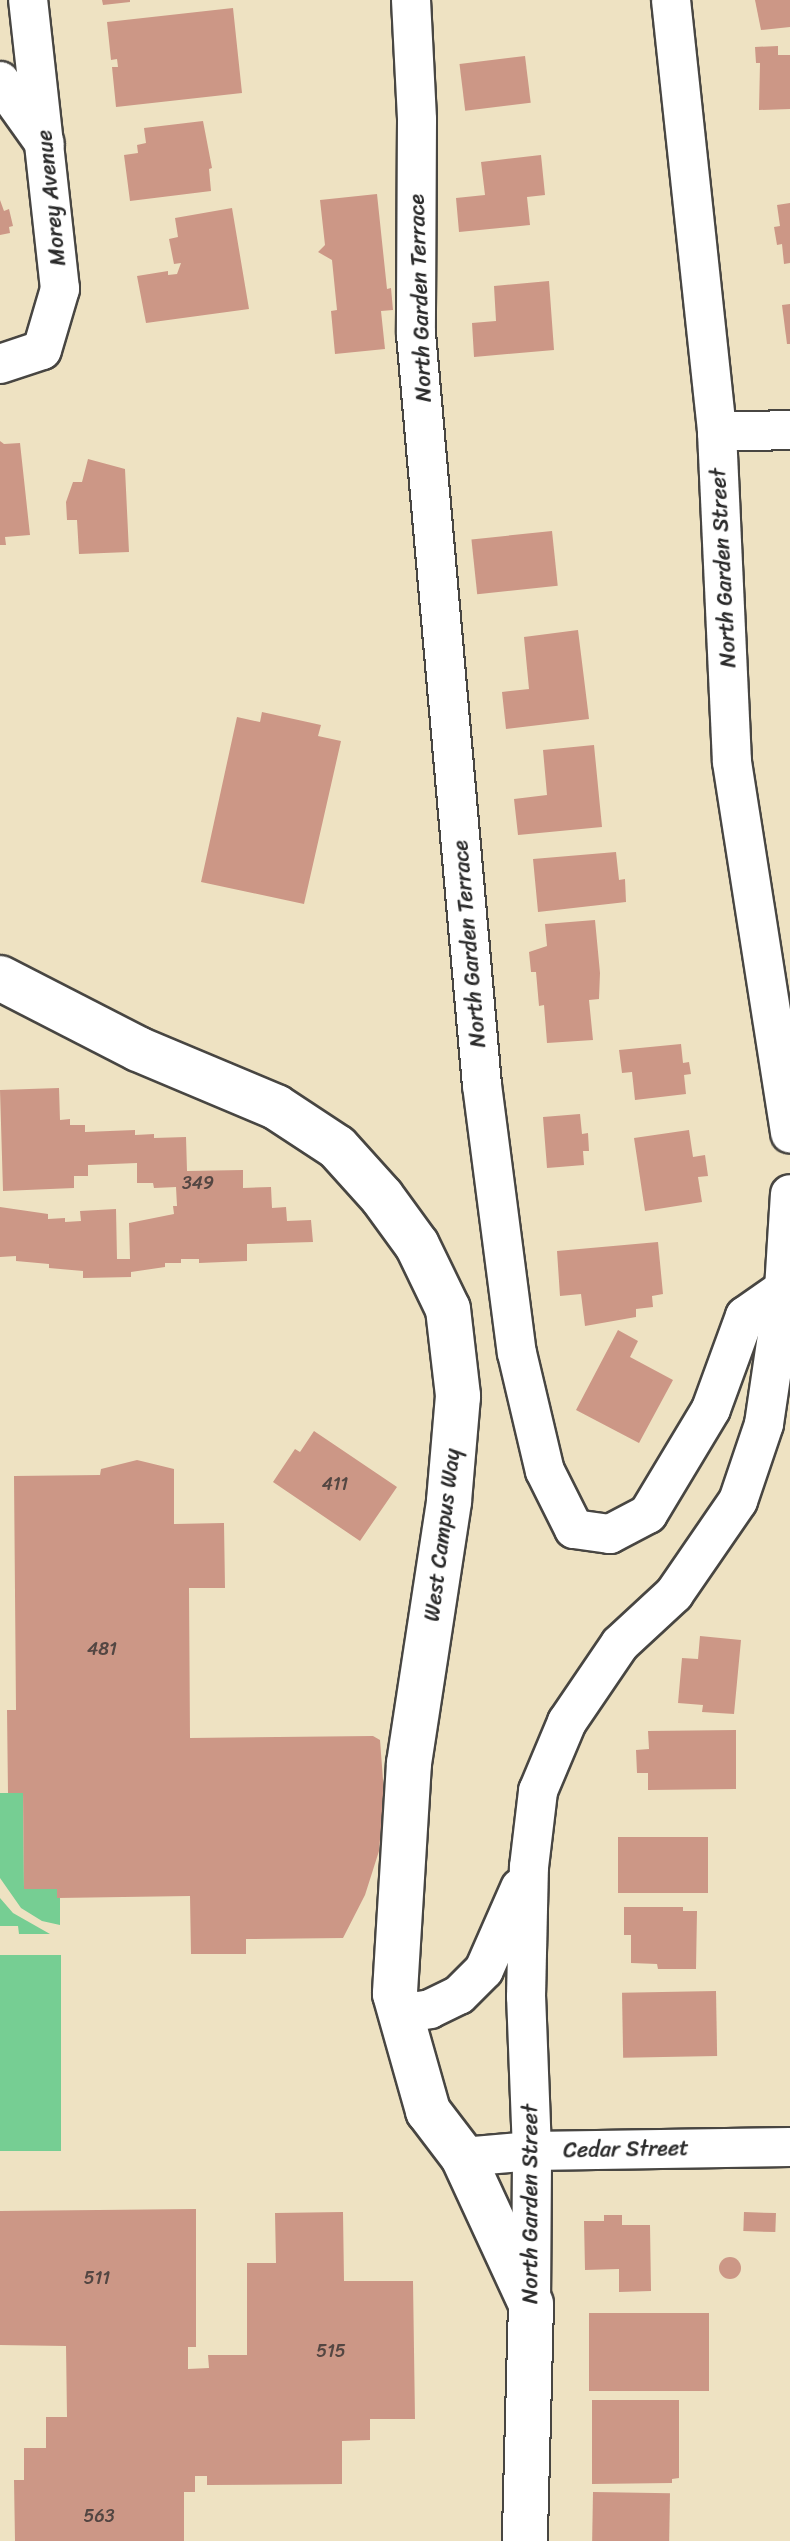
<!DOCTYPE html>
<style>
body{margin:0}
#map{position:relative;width:790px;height:2541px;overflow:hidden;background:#eee2c2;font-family:Sriracha,sans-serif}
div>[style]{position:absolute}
.green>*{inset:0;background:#76ce93;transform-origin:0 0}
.building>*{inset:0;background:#cc9786;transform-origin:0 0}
.round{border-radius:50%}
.roads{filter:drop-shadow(2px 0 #484642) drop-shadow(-2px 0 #484642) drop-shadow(0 2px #484642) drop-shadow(0 -2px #484642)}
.street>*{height:38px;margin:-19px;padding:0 19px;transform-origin:19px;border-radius:19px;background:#fff}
.secondary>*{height:44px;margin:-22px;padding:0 22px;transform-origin:22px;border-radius:22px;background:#fff}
span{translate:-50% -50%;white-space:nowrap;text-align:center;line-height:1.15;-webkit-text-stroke:7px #fff;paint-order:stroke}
.number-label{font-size:18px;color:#534642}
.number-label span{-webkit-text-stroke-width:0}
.street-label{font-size:22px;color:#2b2b2b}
</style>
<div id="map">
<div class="green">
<div style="clip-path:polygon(0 1793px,23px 1793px,24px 1889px,57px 1889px,57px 1898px,60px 1898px,60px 1925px,42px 1921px,21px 1908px,0 1878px)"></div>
<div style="clip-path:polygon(0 1898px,13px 1913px,50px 1934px,19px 1934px,18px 1926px,0 1926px)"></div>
<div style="left:61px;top:1955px;width:196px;height:61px;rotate:90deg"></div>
</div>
<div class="building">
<div style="clip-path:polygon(102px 0,130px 0,130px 2px,103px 5px)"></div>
<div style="clip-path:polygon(755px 0,790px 0,790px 27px,761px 30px)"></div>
<div style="clip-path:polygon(233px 8px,242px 93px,116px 107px,112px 67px,118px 67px,117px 59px,111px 60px,107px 22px)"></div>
<div style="clip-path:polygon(778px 46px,778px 55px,790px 55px,790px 109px,759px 110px,760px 63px,756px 63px,755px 47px)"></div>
<div style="left:525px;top:56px;width:47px;height:66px;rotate:83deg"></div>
<div style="clip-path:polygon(203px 121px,212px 168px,209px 169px,211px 191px,130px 201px,124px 155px,138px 153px,137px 145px,146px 143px,144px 128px)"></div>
<div style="clip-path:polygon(541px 155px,545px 195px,527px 197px,530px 225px,459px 232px,456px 198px,485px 195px,481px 162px)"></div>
<div style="clip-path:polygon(377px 194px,387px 289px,391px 288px,393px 310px,381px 311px,385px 349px,335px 354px,331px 311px,337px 310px,332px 260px,318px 252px,325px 245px,320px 200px)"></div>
<div style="clip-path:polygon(0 200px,4px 211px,9px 209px,13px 226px,9px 227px,10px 233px,0 235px)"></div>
<div style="clip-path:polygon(790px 203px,790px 263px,784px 264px,782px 244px,777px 245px,774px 227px,780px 226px,777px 205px)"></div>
<div style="clip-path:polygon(232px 208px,249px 309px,146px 323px,137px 276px,168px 271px,168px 275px,177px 274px,181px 263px,174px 264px,169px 239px,178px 237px,175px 218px)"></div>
<div style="clip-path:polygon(549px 281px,554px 350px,474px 357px,472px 323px,496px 321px,494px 286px)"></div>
<div style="clip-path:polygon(790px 304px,790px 344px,787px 344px,782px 305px)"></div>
<div style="clip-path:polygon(0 441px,4px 444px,20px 443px,30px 535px,5px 537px,6px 545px,0 545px)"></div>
<div style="clip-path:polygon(88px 459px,125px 469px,129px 552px,79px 554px,77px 520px,67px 520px,66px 502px,73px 482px,82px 482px)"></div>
<div style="left:552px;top:531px;width:55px;height:81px;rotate:84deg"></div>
<div style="clip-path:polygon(578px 630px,589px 719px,506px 729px,502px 692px,529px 689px,524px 637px)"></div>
<div style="clip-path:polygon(262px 712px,321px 725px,318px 736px,341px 741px,304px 904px,201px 882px,237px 717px,260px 722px)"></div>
<div style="clip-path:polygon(594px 745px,602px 827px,518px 835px,514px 799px,547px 795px,543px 750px)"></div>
<div style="clip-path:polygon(616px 852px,619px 880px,625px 879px,626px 902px,538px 912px,533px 859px)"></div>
<div style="clip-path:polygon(595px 920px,600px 973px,599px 999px,589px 1000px,593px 1040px,547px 1043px,544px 1005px,539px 1006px,536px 972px,531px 972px,529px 952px,547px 946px,545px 924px)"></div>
<div style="clip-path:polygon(681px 1044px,683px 1063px,689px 1062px,691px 1074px,684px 1075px,686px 1094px,635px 1100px,632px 1072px,622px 1073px,619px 1050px)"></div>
<div style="clip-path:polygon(59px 1088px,60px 1120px,70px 1119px,70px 1125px,85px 1125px,85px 1132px,135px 1130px,135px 1135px,154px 1134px,154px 1138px,186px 1137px,187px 1171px,243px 1170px,243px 1188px,271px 1187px,272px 1208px,286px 1207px,287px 1221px,311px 1220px,313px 1242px,247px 1244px,247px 1261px,199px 1263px,199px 1259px,181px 1259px,181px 1263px,165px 1263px,165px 1267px,131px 1272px,131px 1277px,83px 1278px,83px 1271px,49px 1268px,49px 1264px,16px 1261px,16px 1256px,0 1257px,0 1207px,48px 1214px,48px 1219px,65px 1218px,65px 1222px,81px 1221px,80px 1211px,116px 1209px,117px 1259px,130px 1259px,129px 1223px,174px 1214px,173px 1206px,177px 1206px,176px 1187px,154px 1188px,153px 1183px,137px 1183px,137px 1163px,88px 1165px,88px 1176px,74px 1176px,74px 1188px,3px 1191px,0 1090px)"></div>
<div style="clip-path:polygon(580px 1114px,582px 1134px,588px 1133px,589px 1151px,583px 1151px,584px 1165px,547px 1168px,543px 1117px)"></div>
<div style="clip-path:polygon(689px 1130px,693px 1157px,705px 1155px,708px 1176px,698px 1177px,702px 1202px,645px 1211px,634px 1138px)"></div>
<div style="clip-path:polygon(658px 1242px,663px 1294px,652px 1296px,653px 1307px,636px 1309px,636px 1317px,585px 1326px,581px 1294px,560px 1296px,557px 1251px)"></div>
<div style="clip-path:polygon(618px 1330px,638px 1341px,630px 1357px,673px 1380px,639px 1443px,576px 1410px)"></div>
<div style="clip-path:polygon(314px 1431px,397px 1487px,360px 1541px,273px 1482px,295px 1449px,300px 1452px)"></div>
<div style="clip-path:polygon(137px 1460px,174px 1469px,174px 1524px,224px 1523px,225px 1588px,189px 1588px,190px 1738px,373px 1736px,380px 1740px,384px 1793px,379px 1851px,365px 1895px,343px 1938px,246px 1939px,246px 1954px,191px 1954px,190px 1896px,57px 1898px,57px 1889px,24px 1889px,23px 1793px,8px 1793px,7px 1710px,16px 1710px,14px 1476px,100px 1475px,101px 1469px)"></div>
<div style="clip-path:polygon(700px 1636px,741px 1640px,734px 1714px,702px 1712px,703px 1705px,678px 1703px,682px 1658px,698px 1659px)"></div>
<div style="clip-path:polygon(736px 1730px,736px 1789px,648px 1790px,648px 1773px,637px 1773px,636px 1750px,649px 1749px,648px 1731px)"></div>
<div style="left:618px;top:1837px;width:90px;height:56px"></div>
<div style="clip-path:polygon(624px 1907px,683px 1907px,683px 1911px,697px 1911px,696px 1969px,658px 1969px,657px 1964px,631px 1963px,631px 1935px,624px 1935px)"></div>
<div style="left:716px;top:1991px;width:65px;height:94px;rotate:89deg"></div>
<div style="clip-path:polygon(196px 2209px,196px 2347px,188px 2347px,188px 2369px,209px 2368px,208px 2355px,247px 2355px,247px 2263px,276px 2263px,275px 2213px,343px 2212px,344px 2281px,413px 2281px,415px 2419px,370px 2419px,370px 2440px,342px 2441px,342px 2484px,207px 2485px,207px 2476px,195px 2476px,195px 2492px,184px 2492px,184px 2541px,15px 2541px,14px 2480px,24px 2480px,24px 2448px,46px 2448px,46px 2417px,67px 2417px,66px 2346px,0 2345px,0 2211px)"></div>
<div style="left:744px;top:2212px;width:32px;height:19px;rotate:2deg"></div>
<div style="clip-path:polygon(604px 2215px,622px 2215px,622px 2225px,650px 2225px,651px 2291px,619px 2292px,619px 2269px,585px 2270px,584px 2221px,604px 2221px)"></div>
<div class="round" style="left:719px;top:2257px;width:22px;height:22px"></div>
<div style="left:589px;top:2313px;width:120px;height:78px"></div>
<div style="clip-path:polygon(592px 2400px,679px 2400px,679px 2478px,672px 2479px,672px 2483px,592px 2484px)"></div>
<div style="left:593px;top:2492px;width:77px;height:49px;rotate:1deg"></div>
</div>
<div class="roads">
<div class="street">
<div style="left:411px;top:0;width:120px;rotate:87.1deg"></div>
<div style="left:417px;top:120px;width:214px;rotate:90.3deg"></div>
<div style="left:416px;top:334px;width:754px;rotate:84.98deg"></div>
<div style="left:482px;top:1085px;width:270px;rotate:82.6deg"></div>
<div style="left:517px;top:1353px;width:121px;rotate:76.7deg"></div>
<div style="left:545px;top:1471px;width:65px;rotate:63.4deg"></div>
<div style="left:574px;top:1529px;width:36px;rotate:8deg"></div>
<div style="left:610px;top:1534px;width:43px;rotate:-27.8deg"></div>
<div style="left:648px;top:1514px;width:122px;rotate:-59deg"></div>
<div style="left:711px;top:1409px;width:99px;rotate:-69.9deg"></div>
<div style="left:745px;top:1316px;width:47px;rotate:-34.7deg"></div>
<div style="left:671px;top:0;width:434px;rotate:83.9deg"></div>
<div style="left:717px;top:432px;width:330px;rotate:87.4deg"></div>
<div style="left:732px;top:762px;width:376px;rotate:81.1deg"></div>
<div style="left:0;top:81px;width:77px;rotate:54.5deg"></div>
<div style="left:0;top:364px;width:44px;rotate:-18.4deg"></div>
<div style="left:42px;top:350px;width:64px;rotate:-73.6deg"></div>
<div style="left:60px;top:289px;width:291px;rotate:-96.3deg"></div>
<div style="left:717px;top:432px;width:73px;rotate:-1.6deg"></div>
<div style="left:400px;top:2014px;width:30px;rotate:-9deg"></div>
<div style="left:430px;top:2009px;width:32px;rotate:-26deg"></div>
<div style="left:459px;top:1995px;width:35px;rotate:-45deg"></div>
<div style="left:484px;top:1970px;width:90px;rotate:-66.3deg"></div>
<div style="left:463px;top:2157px;width:69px;rotate:-5deg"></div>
<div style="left:532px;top:2151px;width:258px;rotate:-0.9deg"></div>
<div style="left:531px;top:2303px;width:152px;rotate:-89.6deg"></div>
<div style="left:532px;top:2151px;width:154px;rotate:-92.2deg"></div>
<div style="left:526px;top:1997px;width:130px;rotate:-88.7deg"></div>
<div style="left:529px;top:1867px;width:77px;rotate:-83.2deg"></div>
<div style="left:538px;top:1791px;width:75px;rotate:-67.2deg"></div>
<div style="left:567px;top:1722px;width:94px;rotate:-55.8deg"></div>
<div style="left:620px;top:1644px;width:74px;rotate:-42.8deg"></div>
<div style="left:674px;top:1594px;width:113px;rotate:-55.5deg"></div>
<div style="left:738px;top:1501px;width:81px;rotate:-71.3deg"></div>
<div style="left:764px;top:1424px;width:136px;rotate:-81.6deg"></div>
<div style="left:784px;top:1289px;width:95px;rotate:-86.4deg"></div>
</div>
<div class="secondary">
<div style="left:0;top:978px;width:155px;rotate:27.2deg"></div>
<div style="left:138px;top:1049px;width:150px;rotate:22.8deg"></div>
<div style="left:276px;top:1107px;width:73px;rotate:33.3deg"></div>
<div style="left:337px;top:1147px;width:67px;rotate:48deg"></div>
<div style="left:382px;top:1197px;width:59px;rotate:53.9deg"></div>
<div style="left:417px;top:1245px;width:71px;rotate:64.2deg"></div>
<div style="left:448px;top:1309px;width:88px;rotate:83.4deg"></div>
<div style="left:458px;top:1396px;width:106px;rotate:94.9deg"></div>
<div style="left:449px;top:1502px;width:264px;rotate:98.7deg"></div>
<div style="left:409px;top:1763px;width:231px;rotate:93.5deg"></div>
<div style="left:395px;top:1994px;width:122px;rotate:74.2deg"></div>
<div style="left:428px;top:2111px;width:58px;rotate:52.7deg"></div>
<div style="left:463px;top:2157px;width:162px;rotate:65.2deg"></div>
<div style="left:531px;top:2304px;width:237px;rotate:91.5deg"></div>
</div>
</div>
<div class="number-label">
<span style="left:198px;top:1183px">349</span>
<span style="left:335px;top:1484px">411</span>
<span style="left:102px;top:1649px">481</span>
<span style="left:97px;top:2278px">511</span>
<span style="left:331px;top:2351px">515</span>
<span style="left:99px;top:2516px">563</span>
</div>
<div class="street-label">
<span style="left:51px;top:198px;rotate:-96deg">Morey Avenue</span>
<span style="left:420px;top:298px;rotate:-92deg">North Garden Terrace</span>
<span style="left:723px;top:568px;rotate:-93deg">North Garden Street</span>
<span style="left:469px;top:944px;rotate:-95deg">North Garden Terrace</span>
<span style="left:442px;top:1535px;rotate:-83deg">West Campus Way</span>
<span style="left:626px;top:2149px;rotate:-1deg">Cedar Street</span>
<span style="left:530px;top:2204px;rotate:-90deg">North Garden Street</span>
</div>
</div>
